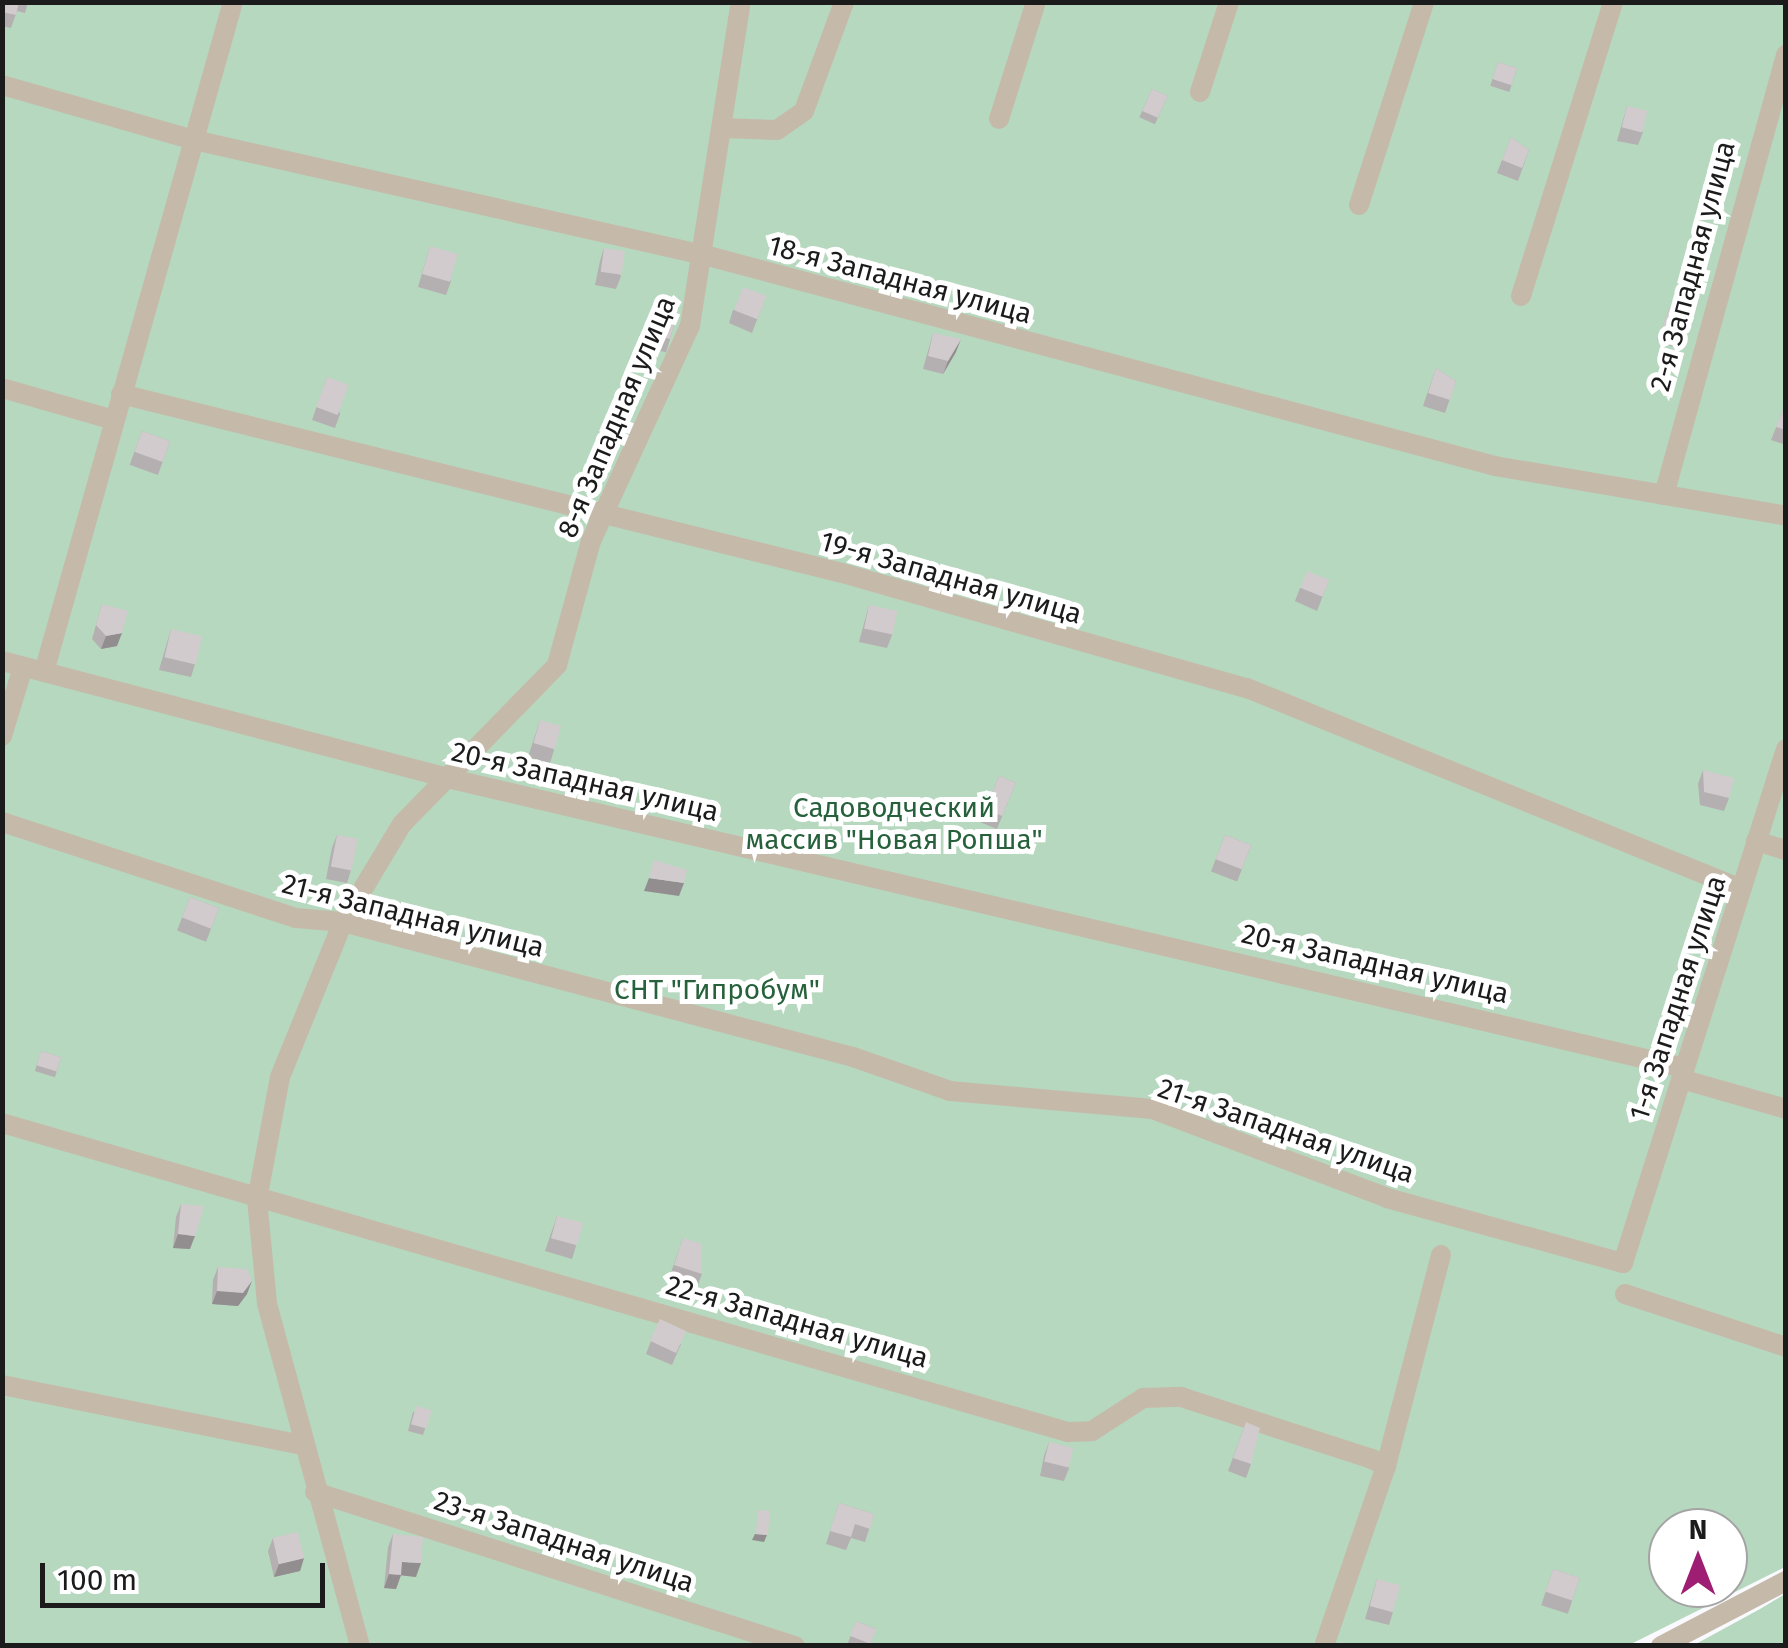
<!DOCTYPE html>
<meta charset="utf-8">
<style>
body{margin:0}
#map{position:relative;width:1788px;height:1648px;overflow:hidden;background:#f9f9fe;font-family:"Fira Sans",sans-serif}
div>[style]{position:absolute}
.green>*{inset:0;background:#b6d8bf}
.minor>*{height:20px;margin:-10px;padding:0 10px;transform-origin:10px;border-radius:10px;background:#c5baaa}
.wall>*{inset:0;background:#b4afb0;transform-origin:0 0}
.shaded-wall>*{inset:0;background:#928e90}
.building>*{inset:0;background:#d1cbcd;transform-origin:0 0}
span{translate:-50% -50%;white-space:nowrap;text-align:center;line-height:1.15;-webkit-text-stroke:10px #fff;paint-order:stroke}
.street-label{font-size:28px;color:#1b1b1c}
.park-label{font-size:28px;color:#26613c}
.frame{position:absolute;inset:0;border:5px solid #1b1b1c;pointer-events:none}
.north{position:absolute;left:1648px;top:1508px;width:100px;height:100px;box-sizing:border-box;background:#fff;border:2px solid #a4a4a4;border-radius:50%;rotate:0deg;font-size:28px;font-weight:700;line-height:40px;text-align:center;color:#1b1b1c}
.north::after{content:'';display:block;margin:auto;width:35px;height:45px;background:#9d1e73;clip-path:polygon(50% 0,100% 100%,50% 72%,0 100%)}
.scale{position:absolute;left:40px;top:1563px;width:285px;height:45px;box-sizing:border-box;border:5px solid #1b1b1c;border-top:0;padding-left:12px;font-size:30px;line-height:35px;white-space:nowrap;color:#1b1b1c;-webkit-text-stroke:8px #fff;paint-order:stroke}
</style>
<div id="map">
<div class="green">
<div style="clip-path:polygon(evenodd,3px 3px,1785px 3px,1785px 1567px,1627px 1646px,3px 1646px,3px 3px,1668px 1528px,1728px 1528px,1728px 1588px,1668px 1588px,1668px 1528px)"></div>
<div style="clip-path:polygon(1785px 1594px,1785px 1645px,1694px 1645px,1760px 1609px)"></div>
</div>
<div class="minor">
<div style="left:2px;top:85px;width:200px;rotate:16deg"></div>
<div style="left:194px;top:140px;width:527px;rotate:12.72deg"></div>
<div style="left:708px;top:256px;width:815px;rotate:14.94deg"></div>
<div style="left:1495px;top:466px;width:295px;rotate:9.7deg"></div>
<div style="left:1200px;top:92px;width:95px;rotate:-72.1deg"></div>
<div style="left:999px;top:119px;width:123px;rotate:-72.5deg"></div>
<div style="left:723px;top:128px;width:54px;rotate:2.1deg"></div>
<div style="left:777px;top:130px;width:33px;rotate:-35deg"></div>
<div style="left:804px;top:111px;width:116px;rotate:-69.8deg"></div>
<div style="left:1359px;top:205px;width:213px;rotate:-72.2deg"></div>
<div style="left:1521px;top:296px;width:308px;rotate:-72.6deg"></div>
<div style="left:2px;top:388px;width:116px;rotate:15.9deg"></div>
<div style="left:121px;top:394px;width:743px;rotate:13.94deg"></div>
<div style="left:842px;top:573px;width:421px;rotate:15.9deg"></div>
<div style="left:1247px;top:688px;width:533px;rotate:22.14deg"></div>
<div style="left:1664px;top:495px;width:457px;rotate:-74.5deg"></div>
<div style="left:2px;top:661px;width:460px;rotate:14.7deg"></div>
<div style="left:447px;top:778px;width:1271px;rotate:13.19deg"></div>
<div style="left:44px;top:672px;width:696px;rotate:-74.25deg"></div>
<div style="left:2px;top:736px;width:72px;rotate:-73.1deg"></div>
<div style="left:2px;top:822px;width:309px;rotate:18.1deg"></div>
<div style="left:296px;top:918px;width:47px;rotate:4.9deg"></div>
<div style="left:343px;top:922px;width:528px;rotate:14.83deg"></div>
<div style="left:853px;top:1057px;width:103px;rotate:19.3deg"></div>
<div style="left:950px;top:1091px;width:203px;rotate:5.1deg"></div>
<div style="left:1152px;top:1109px;width:251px;rotate:20.7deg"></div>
<div style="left:1387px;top:1198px;width:245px;rotate:15.4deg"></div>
<div style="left:1623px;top:1263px;width:539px;rotate:-72.41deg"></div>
<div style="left:1756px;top:841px;width:31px;rotate:17deg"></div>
<div style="left:1681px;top:1079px;width:109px;rotate:15.9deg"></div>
<div style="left:2px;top:1123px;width:1110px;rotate:16.17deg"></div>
<div style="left:1068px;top:1432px;width:24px;rotate:-2deg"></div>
<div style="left:1092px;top:1431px;width:61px;rotate:-32.9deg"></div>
<div style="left:1143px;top:1398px;width:38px;rotate:-2deg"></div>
<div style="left:1181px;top:1397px;width:201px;rotate:18deg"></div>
<div style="left:1372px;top:1459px;width:16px;rotate:27deg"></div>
<div style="left:1386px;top:1466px;width:190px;rotate:109deg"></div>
<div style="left:1625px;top:1294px;width:169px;rotate:18.2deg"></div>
<div style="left:2px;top:1385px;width:307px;rotate:11.3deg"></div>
<div style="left:1386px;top:1466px;width:218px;rotate:-75.4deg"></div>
<div style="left:315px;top:1492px;width:504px;rotate:17.79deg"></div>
<div style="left:360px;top:1646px;width:355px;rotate:-105.2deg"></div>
<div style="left:267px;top:1303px;width:103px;rotate:-95.5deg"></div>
<div style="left:257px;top:1200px;width:125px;rotate:-79.4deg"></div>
<div style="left:280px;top:1077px;width:167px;rotate:-67.9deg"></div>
<div style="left:343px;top:922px;width:114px;rotate:-59deg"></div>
<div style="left:402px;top:824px;width:222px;rotate:-45.7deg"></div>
<div style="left:557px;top:665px;width:129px;rotate:-74.7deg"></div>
<div style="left:591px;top:541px;width:237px;rotate:-65.3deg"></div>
<div style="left:690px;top:326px;width:328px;rotate:-81.1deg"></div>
<div style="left:1661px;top:1646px;width:141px;rotate:-27.5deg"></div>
</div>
<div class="wall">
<div style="clip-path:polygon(2px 2px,28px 2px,25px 13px,17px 11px,11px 28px,2px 26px)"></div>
<div style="left:1498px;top:62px;width:20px;height:25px;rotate:18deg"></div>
<div style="left:1152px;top:89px;width:17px;height:31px;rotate:24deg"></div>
<div style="clip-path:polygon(1627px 106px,1643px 132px,1638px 145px,1617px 141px)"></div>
<div style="clip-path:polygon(1511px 137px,1529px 150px,1518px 181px,1497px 173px)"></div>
<div style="clip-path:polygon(430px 246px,451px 281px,446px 295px,418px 287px)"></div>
<div style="clip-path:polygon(604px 248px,621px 276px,616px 289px,595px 285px,600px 261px)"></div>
<div style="clip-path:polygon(766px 296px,752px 333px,729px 323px,733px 310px)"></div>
<div style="left:1670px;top:307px;width:19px;height:36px;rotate:21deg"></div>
<div style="left:652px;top:311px;width:25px;height:36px;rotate:16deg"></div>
<div style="clip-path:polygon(933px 333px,956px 352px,943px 374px,923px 369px)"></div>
<div style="clip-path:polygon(1436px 368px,1456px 381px,1445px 413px,1423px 406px)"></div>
<div style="clip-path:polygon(327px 377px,340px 414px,335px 428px,312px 420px)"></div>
<div style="clip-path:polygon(1786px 402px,1786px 445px,1771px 440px)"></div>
<div style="left:142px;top:431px;width:30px;height:36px;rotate:20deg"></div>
<div style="clip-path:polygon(1329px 580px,1317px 611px,1295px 601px,1300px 588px)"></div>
<div style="clip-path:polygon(102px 604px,117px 646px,101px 649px,92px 639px)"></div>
<div style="clip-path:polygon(869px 605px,892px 635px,887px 648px,859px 642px)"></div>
<div style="clip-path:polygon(171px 629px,195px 664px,191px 677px,159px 670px)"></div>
<div style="clip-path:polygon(540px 720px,554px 750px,550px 763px,528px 757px)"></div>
<div style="clip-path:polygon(1703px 770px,1729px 798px,1724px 811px,1700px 805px,1698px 784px)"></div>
<div style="left:999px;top:776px;width:18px;height:50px;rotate:22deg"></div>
<div style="clip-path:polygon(337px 835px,351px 870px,347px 883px,326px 879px,332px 848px)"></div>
<div style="left:1225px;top:835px;width:28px;height:39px;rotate:21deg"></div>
<div style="left:190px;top:897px;width:31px;height:36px;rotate:21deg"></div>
<div style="left:41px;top:1051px;width:21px;height:21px;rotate:17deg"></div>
<div style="clip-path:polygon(181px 1204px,190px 1249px,173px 1248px,176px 1217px)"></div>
<div style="clip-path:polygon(557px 1216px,576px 1246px,572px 1259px,545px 1251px)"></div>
<div style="clip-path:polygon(683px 1238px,702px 1274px,697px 1287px,669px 1278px)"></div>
<div style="clip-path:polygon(218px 1267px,247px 1294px,238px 1306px,212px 1304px,213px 1280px)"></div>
<div style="clip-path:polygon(651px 1341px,681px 1344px,672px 1365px,646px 1354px)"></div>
<div style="clip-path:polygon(431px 1410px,423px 1435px,408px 1431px,413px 1412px)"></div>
<div style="clip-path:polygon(1246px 1422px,1251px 1464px,1246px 1478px,1228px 1471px)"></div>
<div style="clip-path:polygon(1049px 1442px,1069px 1468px,1064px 1481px,1040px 1476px,1044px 1456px)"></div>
<div style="clip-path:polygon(839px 1503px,874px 1514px,865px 1542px,851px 1538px,846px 1550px,826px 1544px)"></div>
<div style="clip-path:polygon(393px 1534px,416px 1577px,401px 1575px,396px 1589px,384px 1588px,388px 1547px)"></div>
<div style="clip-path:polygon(273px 1538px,304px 1558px,300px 1571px,274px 1577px,268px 1551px)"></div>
<div style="left:1553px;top:1569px;width:28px;height:38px;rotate:18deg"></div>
<div style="clip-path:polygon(1377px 1579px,1393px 1612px,1389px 1625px,1365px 1619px)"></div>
<div style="clip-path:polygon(856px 1621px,876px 1629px,869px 1646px,855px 1646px,848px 1643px)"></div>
</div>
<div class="shaded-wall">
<div style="clip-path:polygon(961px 339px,956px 352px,943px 374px,948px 361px)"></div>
<div style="clip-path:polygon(122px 633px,117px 646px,101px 649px,106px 636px)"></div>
<div style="clip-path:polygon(649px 878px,684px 883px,679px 896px,644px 891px)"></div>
<div style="clip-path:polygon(178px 1234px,195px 1236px,190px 1249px,173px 1248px)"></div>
<div style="clip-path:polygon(252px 1281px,247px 1294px,238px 1306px,212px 1304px,217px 1291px)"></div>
<div style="clip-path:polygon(755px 1534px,767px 1535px,764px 1542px,752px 1540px)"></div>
<div style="clip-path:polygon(304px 1558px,300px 1571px,274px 1577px,279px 1564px)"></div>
<div style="clip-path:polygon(402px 1562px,421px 1563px,416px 1577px,398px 1575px)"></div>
<div style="clip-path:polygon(389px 1574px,401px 1575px,396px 1589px,384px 1588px)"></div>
</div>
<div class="building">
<div style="clip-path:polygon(2px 2px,19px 2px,16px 15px,2px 12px)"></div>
<div style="left:1498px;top:62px;width:20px;height:18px;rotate:18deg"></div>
<div style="left:1152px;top:89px;width:17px;height:24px;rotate:24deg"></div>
<div style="left:1627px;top:106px;width:21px;height:22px;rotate:14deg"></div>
<div style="clip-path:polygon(1511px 137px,1529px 150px,1522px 168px,1502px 160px)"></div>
<div style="left:430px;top:246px;width:29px;height:29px;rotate:16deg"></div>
<div style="left:604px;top:248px;width:21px;height:24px;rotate:8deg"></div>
<div style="left:743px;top:287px;width:25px;height:25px;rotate:21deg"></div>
<div style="left:1670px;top:307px;width:19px;height:22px;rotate:21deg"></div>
<div style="left:652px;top:311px;width:25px;height:22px;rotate:16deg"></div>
<div style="clip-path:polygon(933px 333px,961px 339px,948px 361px,928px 356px)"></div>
<div style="clip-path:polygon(1436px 368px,1456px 381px,1450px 400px,1428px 393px)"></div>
<div style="left:327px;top:377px;width:23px;height:32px;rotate:20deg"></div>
<div style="clip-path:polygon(1786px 402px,1786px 430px,1776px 427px)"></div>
<div style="left:142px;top:431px;width:30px;height:22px;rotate:20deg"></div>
<div style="left:1307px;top:571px;width:24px;height:18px;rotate:22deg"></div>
<div style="clip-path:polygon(102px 604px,128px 611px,122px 633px,106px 636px,96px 625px)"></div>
<div style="left:869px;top:605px;width:29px;height:24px;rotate:12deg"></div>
<div style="left:171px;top:629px;width:32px;height:29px;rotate:13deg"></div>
<div style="left:540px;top:720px;width:22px;height:24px;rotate:16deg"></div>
<div style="clip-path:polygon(1703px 770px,1734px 778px,1729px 798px,1704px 792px)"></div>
<div style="left:999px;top:776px;width:18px;height:36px;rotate:22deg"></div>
<div style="left:337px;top:835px;width:21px;height:32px;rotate:11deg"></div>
<div style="left:1225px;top:835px;width:28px;height:26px;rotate:21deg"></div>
<div style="clip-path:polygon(654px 860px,687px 870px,684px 883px,649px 878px)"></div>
<div style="left:190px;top:897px;width:31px;height:22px;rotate:21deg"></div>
<div style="left:41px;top:1051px;width:21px;height:15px;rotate:17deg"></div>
<div style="clip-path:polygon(181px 1204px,204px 1206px,195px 1236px,178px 1234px)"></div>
<div style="left:557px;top:1216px;width:27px;height:23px;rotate:15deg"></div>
<div style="clip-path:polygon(683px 1238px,702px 1244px,702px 1274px,674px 1265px)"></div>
<div style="clip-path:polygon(218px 1267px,247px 1269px,252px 1281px,243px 1293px,217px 1291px)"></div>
<div style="left:660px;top:1319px;width:29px;height:24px;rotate:25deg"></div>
<div style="left:416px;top:1406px;width:16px;height:19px;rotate:15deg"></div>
<div style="clip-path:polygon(1246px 1422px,1260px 1428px,1251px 1464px,1233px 1458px)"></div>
<div style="left:1049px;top:1442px;width:25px;height:20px;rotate:14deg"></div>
<div style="clip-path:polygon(839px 1503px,874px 1514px,870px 1529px,855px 1524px,851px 1537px,830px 1531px)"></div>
<div style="left:758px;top:1510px;width:12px;height:24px;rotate:5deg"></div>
<div style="left:298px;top:1532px;width:27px;height:26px;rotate:77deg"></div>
<div style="clip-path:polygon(393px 1534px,423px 1537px,421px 1563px,402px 1562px,401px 1575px,389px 1574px)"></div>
<div style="left:1553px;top:1569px;width:28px;height:24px;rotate:18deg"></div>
<div style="left:1377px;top:1579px;width:24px;height:28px;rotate:15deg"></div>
<div style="left:856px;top:1621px;width:22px;height:16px;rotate:22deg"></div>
</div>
<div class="street-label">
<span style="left:1693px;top:266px;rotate:-75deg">2-я Западная улица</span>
<span style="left:900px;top:280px;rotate:15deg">18-я Западная улица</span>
<span style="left:617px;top:417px;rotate:-67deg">8-я Западная улица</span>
<span style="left:951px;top:578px;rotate:16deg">19-я Западная улица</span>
<span style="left:585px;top:782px;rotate:13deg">20-я Западная улица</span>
<span style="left:413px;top:916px;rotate:14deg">21-я Западная улица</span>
<span style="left:1375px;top:964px;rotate:13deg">20-я Западная улица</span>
<span style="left:1678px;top:998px;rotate:-72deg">1-я Западная улица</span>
<span style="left:1286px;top:1131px;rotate:19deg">21-я Западная улица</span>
<span style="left:797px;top:1322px;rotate:16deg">22-я Западная улица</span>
<span style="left:564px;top:1542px;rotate:18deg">23-я Западная улица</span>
</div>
<div class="park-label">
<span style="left:894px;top:824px">Садоводческий<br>массив "Новая Ропша"</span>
<span style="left:717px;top:990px">СНТ "Гипробум"</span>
</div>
<div class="frame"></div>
<div class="north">N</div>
<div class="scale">100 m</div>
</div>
